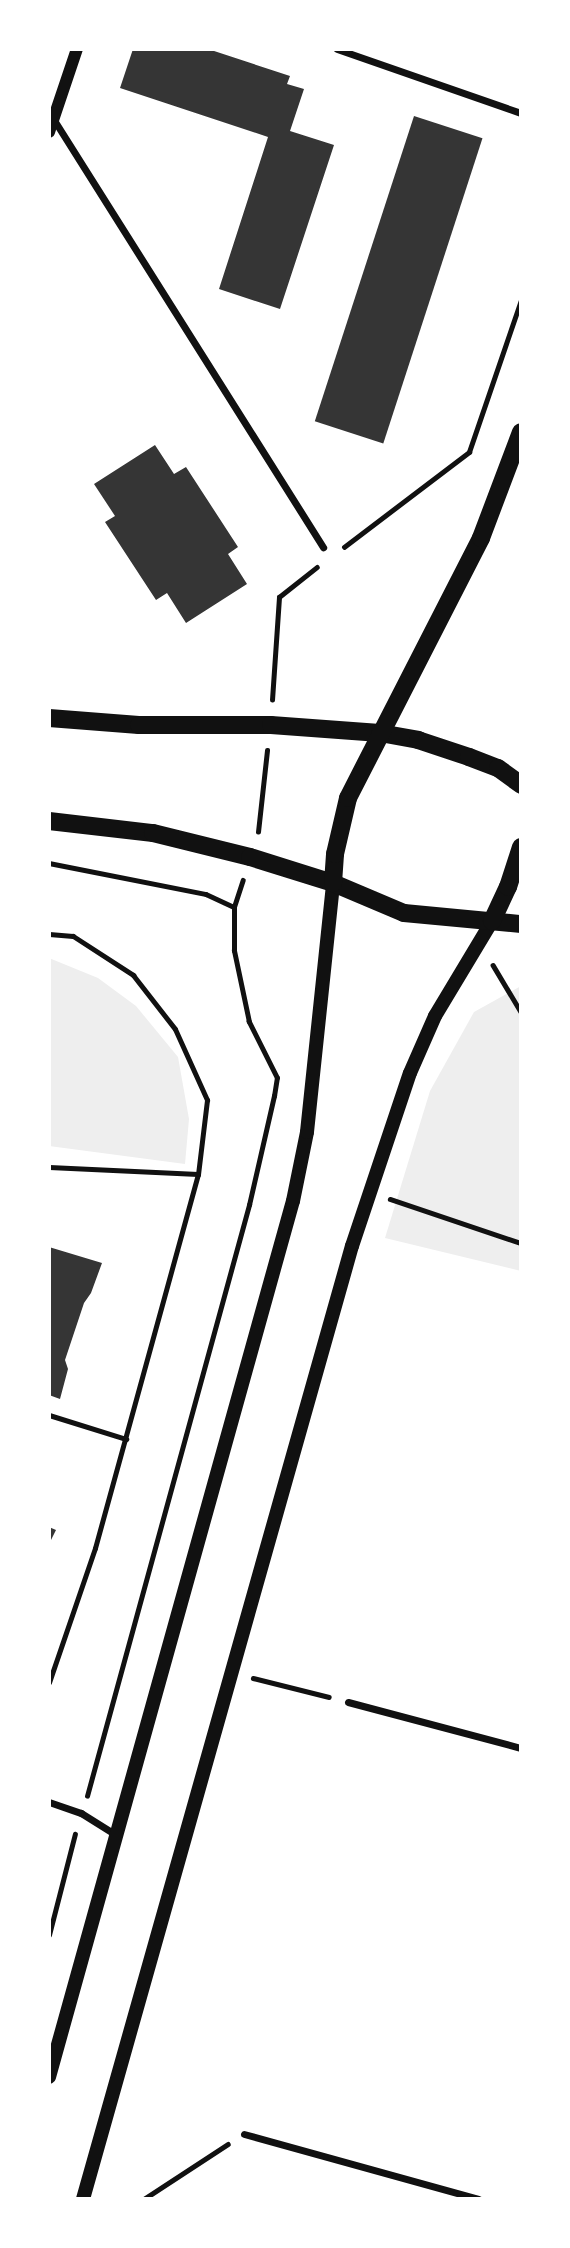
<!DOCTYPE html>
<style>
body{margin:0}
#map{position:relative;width:570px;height:2248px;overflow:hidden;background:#fff;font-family:"PT Sans",sans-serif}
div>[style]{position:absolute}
.green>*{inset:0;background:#eee}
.building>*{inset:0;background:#353535;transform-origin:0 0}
.path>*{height:4.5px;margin:-2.25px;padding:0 2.25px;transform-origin:2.25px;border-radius:2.25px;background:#111}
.service>*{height:5px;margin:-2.5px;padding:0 2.5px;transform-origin:2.5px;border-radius:2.5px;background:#111}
.minor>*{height:7px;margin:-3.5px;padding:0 3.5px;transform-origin:3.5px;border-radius:3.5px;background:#111}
.tertiary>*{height:12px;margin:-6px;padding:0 6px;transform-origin:6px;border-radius:6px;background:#111}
.secondary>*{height:14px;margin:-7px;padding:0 7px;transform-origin:7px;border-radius:7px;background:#111}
.primary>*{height:18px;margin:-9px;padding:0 9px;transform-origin:9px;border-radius:9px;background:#111}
span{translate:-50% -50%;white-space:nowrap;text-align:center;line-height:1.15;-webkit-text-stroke:5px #fff;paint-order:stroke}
.frame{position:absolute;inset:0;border:51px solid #fff;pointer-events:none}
</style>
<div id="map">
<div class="green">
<div style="clip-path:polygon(49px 958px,98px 978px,136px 1006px,178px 1057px,189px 1119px,185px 1164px,49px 1146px)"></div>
<div style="clip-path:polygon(521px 986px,521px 1271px,385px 1238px,430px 1091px,474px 1012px)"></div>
</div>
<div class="building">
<div style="clip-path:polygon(133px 49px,208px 49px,290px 76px,287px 84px,304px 89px,290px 131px,334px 145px,280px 309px,219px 289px,268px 137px,120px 88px)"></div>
<div style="left:414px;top:116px;width:72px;height:321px;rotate:18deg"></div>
<div style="clip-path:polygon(155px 445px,174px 474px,186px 467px,238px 547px,228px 554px,247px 584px,186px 623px,167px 593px,156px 600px,105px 522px,115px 516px,94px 484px)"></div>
<div style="clip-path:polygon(49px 1247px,102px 1263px,91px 1293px,84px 1303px,65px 1360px,68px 1369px,60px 1399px,49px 1395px)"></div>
<div style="clip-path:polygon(49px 1527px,56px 1530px,49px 1544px)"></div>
</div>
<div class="path">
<div style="left:344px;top:547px;width:157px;rotate:-37.2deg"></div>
<div style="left:469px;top:452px;width:161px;rotate:-71.1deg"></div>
<div style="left:272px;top:700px;width:103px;rotate:-86.1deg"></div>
<div style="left:279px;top:597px;width:48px;rotate:-38.3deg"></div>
<div style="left:258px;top:832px;width:82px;rotate:-83.7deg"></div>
<div style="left:49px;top:863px;width:160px;rotate:11.2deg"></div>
<div style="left:206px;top:894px;width:31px;rotate:25deg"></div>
<div style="left:493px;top:965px;width:55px;rotate:59.2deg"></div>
<div style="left:390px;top:1199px;width:138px;rotate:18.6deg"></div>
<div style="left:253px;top:1678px;width:78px;rotate:14deg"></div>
<div style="left:87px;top:1796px;width:613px;rotate:-74.67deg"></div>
<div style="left:249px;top:1205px;width:112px;rotate:-77.1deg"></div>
<div style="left:274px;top:1096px;width:18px;rotate:-81deg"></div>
<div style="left:277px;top:1078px;width:63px;rotate:-116.6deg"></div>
<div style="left:249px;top:1022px;width:73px;rotate:-101.9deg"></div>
<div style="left:234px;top:951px;width:44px;rotate:-90deg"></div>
<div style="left:234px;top:907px;width:28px;rotate:-72deg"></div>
<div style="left:49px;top:1935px;width:104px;rotate:-75.6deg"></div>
<div style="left:144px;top:2199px;width:100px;rotate:-33.2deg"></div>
</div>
<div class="service">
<div style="left:49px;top:934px;width:24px;rotate:5deg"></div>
<div style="left:73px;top:936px;width:72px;rotate:33deg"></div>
<div style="left:133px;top:975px;width:68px;rotate:52.1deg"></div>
<div style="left:175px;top:1029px;width:78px;rotate:65.7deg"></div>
<div style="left:207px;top:1100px;width:75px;rotate:96.9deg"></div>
<div style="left:198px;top:1174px;width:388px;rotate:105.4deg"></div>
<div style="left:95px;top:1548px;width:142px;rotate:108.9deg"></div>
<div style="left:49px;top:1167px;width:149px;rotate:2.7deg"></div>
<div style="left:49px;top:1415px;width:81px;rotate:17.3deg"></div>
</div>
<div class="minor">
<div style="left:337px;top:49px;width:195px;rotate:19.2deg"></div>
<div style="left:54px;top:120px;width:505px;rotate:57.79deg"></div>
<div style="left:348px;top:1702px;width:179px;rotate:14.9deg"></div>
<div style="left:49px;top:1802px;width:34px;rotate:19deg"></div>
<div style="left:81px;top:1813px;width:40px;rotate:32deg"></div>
<div style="left:244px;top:2134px;width:243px;rotate:15.5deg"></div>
</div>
<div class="tertiary">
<div style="left:49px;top:132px;width:88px;rotate:-71.4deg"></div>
</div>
<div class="secondary">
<div style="left:49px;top:2077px;width:909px;rotate:-74.44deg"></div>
<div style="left:293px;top:1201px;width:70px;rotate:-78.5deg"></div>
<div style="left:307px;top:1132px;width:250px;rotate:-84deg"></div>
<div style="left:83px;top:2199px;width:990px;rotate:-74.24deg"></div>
<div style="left:352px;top:1246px;width:182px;rotate:-71.5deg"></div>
<div style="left:410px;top:1073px;width:62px;rotate:-66.3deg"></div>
<div style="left:435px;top:1016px;width:111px;rotate:-59deg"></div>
</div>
<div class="primary">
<div style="left:49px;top:718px;width:90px;rotate:4.4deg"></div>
<div style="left:139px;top:725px;width:132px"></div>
<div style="left:271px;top:725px;width:109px;rotate:4.2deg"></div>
<div style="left:380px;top:733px;width:39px;rotate:10deg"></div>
<div style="left:418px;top:740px;width:54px;rotate:18.4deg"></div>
<div style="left:469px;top:757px;width:31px;rotate:21deg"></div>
<div style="left:498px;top:768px;width:29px;rotate:36deg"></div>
<div style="left:49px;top:821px;width:105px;rotate:6.6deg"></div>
<div style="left:153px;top:833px;width:100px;rotate:13.9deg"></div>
<div style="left:250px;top:857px;width:87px;rotate:17.4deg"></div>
<div style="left:333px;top:883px;width:77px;rotate:22.9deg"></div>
<div style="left:404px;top:913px;width:118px;rotate:5.4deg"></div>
<div style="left:333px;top:883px;width:29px;rotate:-86deg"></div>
<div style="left:335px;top:854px;width:57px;rotate:-76.9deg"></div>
<div style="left:348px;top:798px;width:292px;rotate:-62.9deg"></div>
<div style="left:481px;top:538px;width:113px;rotate:-69.3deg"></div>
<div style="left:492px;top:921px;width:38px;rotate:-65deg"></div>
<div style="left:508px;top:887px;width:42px;rotate:-72deg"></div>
</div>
<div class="frame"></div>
</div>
